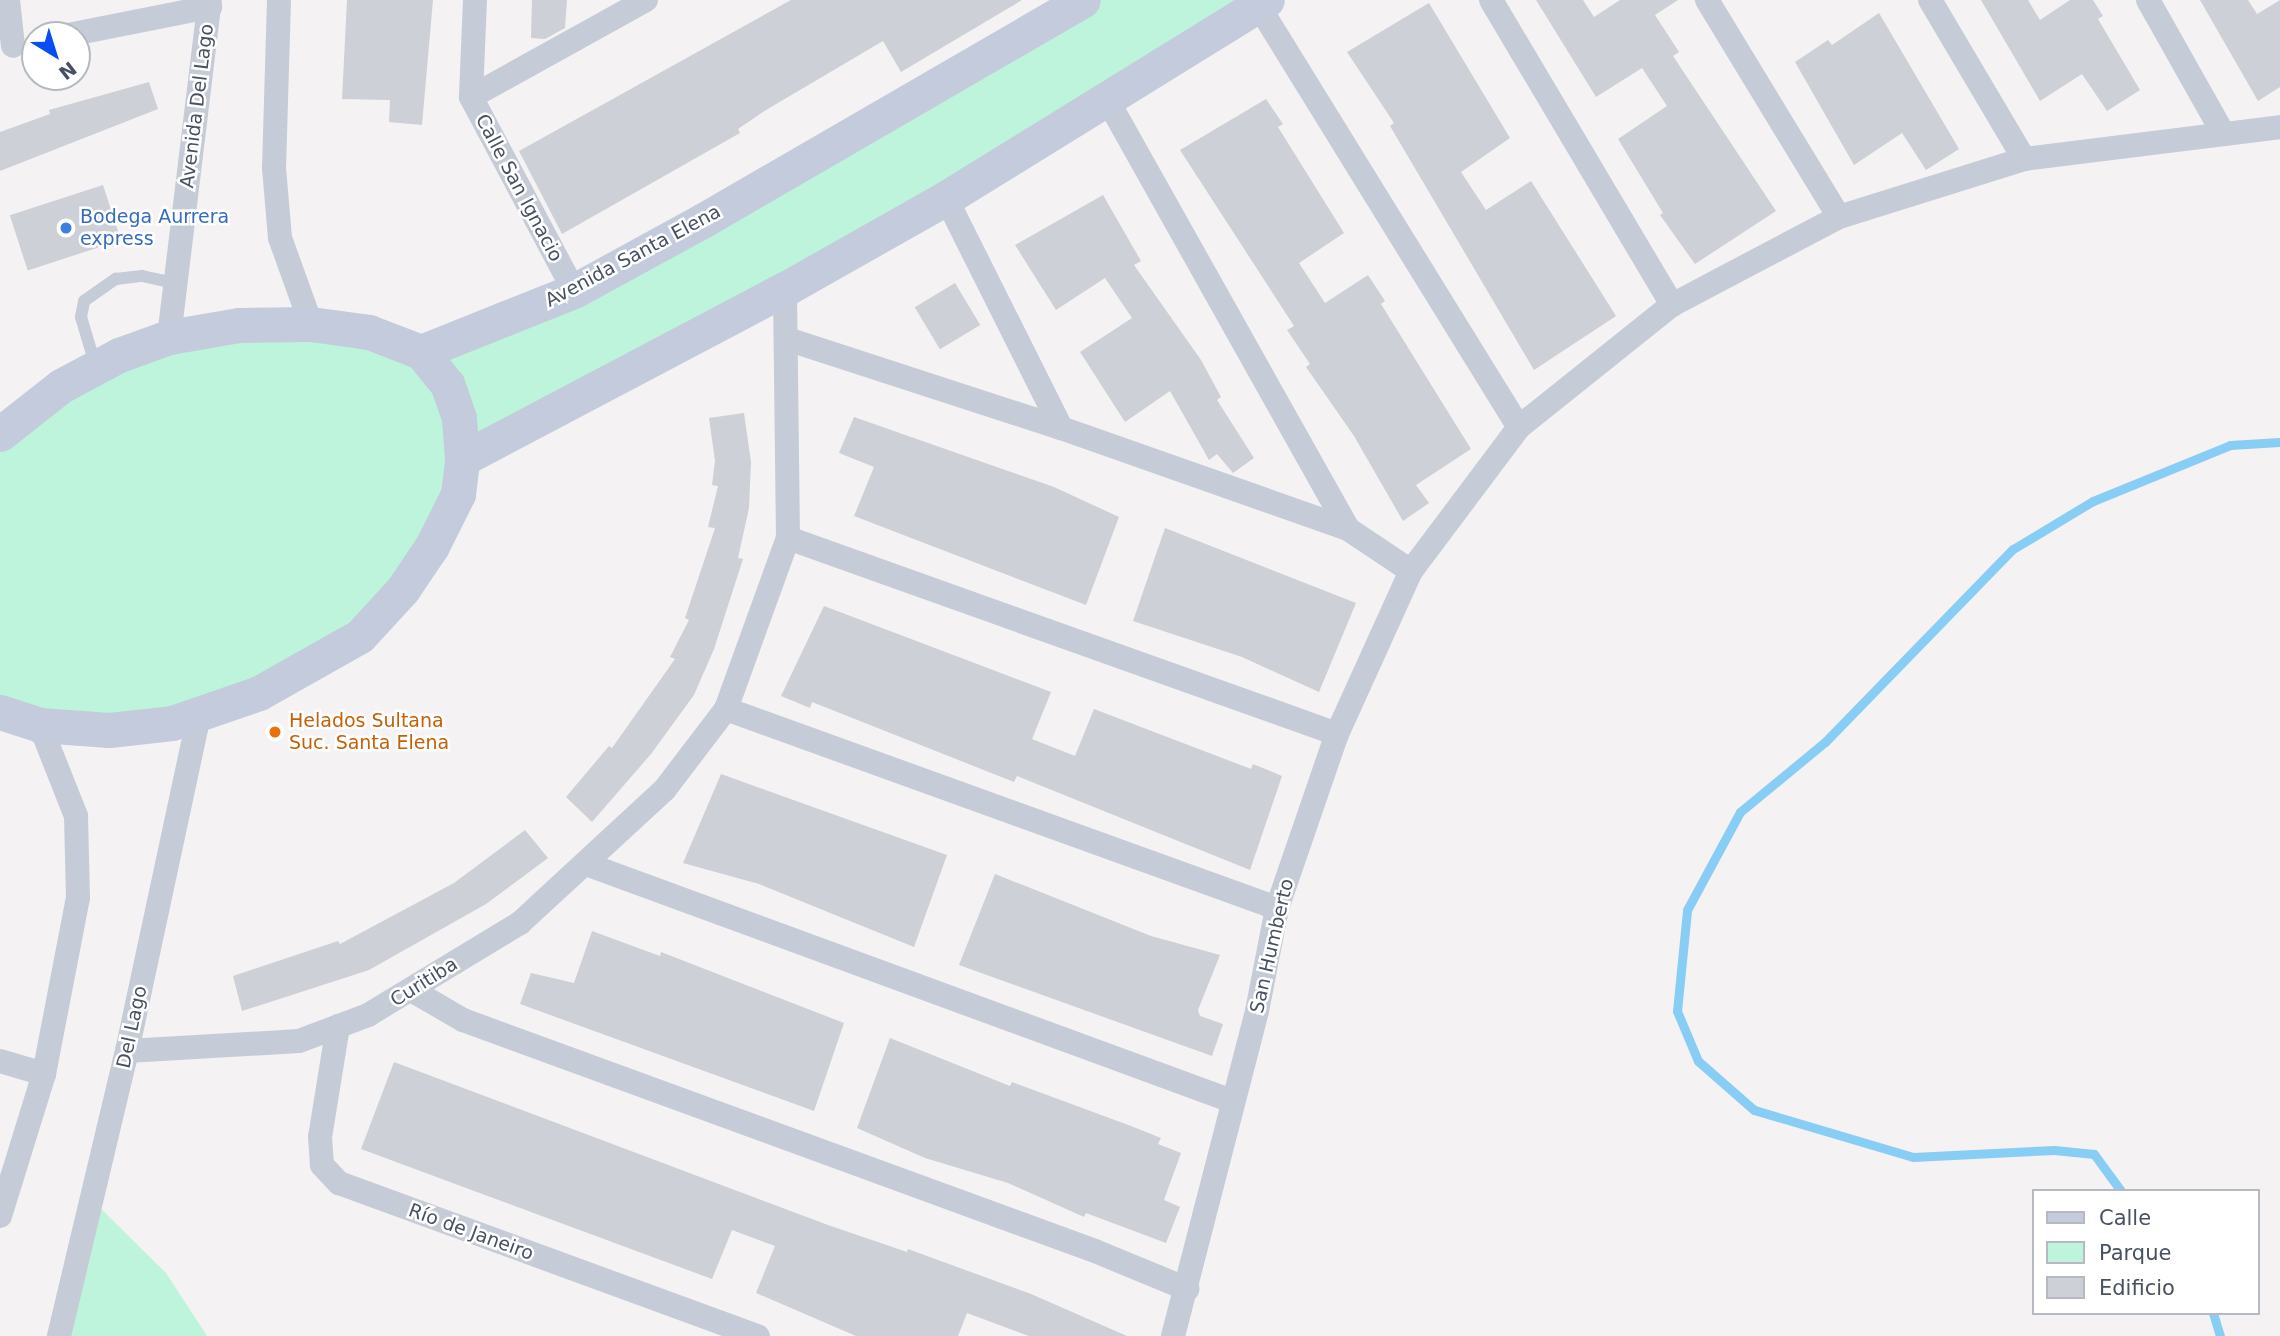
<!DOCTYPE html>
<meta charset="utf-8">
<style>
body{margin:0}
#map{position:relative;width:2280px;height:1336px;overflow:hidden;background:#f4f2f2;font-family:"DejaVu Sans",sans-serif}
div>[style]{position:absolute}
.green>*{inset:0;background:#bef4db}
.stream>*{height:9px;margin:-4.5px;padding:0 4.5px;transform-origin:4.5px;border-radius:4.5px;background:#88cdf4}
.building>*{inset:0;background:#cdd0d6;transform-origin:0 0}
.lane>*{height:12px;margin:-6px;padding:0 6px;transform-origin:6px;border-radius:6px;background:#c5cbd7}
.street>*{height:24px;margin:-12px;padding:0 12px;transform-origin:12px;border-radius:12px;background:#c5cbd7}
.secondary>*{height:35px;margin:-17.5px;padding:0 17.5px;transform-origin:17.5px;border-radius:17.5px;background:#c3cbdc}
.dots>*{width:19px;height:19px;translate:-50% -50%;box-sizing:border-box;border:4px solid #fff;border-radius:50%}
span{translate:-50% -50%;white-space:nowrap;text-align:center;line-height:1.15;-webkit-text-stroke:5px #fff;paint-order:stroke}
.street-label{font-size:19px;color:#485161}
.shop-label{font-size:19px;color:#366cbe}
.left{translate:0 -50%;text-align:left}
.food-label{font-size:19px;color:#c56008}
.legend{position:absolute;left:2032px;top:1189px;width:228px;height:126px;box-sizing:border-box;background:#fff;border:2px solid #b6b9c0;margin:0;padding:9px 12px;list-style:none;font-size:21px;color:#485161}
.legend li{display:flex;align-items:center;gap:14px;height:35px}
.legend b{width:35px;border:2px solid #b6b9c0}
.north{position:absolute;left:21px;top:21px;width:70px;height:70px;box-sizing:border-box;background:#fff;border:2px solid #b6b9c0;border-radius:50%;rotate:142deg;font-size:19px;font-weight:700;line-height:28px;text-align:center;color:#485161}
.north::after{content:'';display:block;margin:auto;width:24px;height:32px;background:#0a4df5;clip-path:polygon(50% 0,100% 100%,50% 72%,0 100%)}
</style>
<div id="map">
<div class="green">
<div style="clip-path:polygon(1083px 0,1267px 0,463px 458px,403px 589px,199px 716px,0 712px,0 434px,61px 386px,239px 325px,421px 352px,574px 291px)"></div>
<div style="clip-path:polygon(92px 1200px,166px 1273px,207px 1336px,59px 1336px)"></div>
</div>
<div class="stream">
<div style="left:2121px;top:1191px;width:46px;rotate:-126.1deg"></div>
<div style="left:2094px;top:1154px;width:40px;rotate:-174.3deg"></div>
<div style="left:2054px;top:1150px;width:141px;rotate:177.2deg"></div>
<div style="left:1913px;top:1157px;width:166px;rotate:-163.5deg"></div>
<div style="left:1754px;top:1110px;width:74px;rotate:-138.8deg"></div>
<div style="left:1698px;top:1061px;width:54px;rotate:-112.8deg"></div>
<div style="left:1677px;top:1011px;width:101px;rotate:-84.3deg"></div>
<div style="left:1687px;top:910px;width:111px;rotate:-61.6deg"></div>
<div style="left:1740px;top:812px;width:110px;rotate:-39.5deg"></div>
<div style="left:1825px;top:742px;width:269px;rotate:-45.8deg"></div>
<div style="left:2013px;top:549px;width:93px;rotate:-31deg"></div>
<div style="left:2093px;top:501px;width:148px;rotate:-22.2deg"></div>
<div style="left:2230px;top:445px;width:50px;rotate:-3.4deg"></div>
<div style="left:2213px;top:1313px;width:24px;rotate:73deg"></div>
</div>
<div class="building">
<div style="clip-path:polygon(347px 0,433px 0,422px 125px,389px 122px,390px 100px,342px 99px)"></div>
<div style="clip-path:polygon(532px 0,567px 0,565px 28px,545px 39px,531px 38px)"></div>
<div style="clip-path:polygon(791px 0,1022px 0,901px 72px,883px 41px,766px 110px,738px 129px,740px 133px,562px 234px,519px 151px)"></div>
<div style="clip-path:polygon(1536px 0,1583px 0,1594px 17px,1620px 0,1678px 0,1655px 15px,1679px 52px,1673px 56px,1776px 211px,1695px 264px,1660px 215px,1663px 213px,1618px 139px,1667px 106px,1642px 68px,1596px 97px)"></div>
<div style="clip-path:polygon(1981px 0,2028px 0,2040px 20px,2070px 0,2093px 0,2103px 16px,2098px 19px,2140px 90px,2107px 111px,2082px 74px,2040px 101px)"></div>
<div style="clip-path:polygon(2200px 0,2248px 0,2257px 14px,2280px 0,2280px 87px,2258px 101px)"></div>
<div style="clip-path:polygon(1429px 3px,1510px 138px,1461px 172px,1486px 210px,1531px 181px,1616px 316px,1534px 370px,1390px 126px,1394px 123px,1347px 52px)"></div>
<div style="clip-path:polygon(1879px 13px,1959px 149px,1926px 170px,1902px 133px,1854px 165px,1795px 62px,1828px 40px,1832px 45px)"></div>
<div style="clip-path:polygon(149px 82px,158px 109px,0 171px,0 132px,50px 114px,49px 110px)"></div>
<div style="clip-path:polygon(1266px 99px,1283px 124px,1278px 127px,1344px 233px,1299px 263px,1325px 303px,1368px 275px,1385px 301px,1381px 304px,1471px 449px,1416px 485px,1429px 503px,1403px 521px,1354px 436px,1306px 367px,1310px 364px,1287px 330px,1294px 326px,1180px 150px)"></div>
<div style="left:103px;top:185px;width:58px;height:98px;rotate:72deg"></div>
<div style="clip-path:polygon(1103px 195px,1141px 261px,1134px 265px,1201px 360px,1221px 397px,1217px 400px,1254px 458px,1233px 473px,1217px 454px,1209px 460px,1170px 391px,1125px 422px,1080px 352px,1132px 318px,1105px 278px,1056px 310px,1015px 245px)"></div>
<div style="left:955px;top:283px;width:49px;height:47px;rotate:59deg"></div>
<div style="clip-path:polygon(744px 413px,751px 462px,749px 508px,738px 558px,743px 559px,714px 649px,694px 695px,651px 754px,592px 822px,566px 797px,609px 746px,612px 748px,675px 659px,670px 657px,689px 620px,685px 618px,715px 528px,708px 527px,718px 486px,712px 485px,715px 461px,709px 418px)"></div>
<div style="clip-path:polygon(854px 417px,1054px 487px,1119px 517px,1086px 605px,854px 516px,874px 467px,839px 453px)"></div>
<div style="clip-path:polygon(1165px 528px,1356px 603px,1319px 692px,1242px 657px,1133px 621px)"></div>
<div style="clip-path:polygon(824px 606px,1051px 692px,1032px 739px,1075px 756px,1094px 709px,1251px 769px,1253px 764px,1282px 776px,1250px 870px,1017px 776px,1014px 782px,812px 702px,810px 708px,781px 696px)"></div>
<div style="clip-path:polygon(721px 774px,947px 855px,914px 947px,759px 884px,683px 863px)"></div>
<div style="clip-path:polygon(525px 830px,548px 858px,486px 904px,369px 970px,242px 1011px,233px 976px,338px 941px,340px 944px,454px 883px)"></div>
<div style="clip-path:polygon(995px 874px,1151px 936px,1220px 955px,1198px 1010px,1200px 1016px,1223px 1024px,1212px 1056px,959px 965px)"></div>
<div style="clip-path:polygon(592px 931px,660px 956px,661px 952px,844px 1023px,814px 1111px,520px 1004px,531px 973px,574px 983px)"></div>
<div style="clip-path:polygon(890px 1038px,1010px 1086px,1012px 1082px,1131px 1126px,1161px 1138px,1158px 1144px,1181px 1153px,1164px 1200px,1180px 1207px,1166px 1243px,1086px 1213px,1084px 1217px,1008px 1183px,925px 1158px,857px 1128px)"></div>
<div style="clip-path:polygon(394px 1062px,828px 1225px,907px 1252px,908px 1249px,1031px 1294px,1127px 1336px,1029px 1336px,967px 1313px,958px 1336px,856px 1336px,756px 1293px,775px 1246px,732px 1230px,712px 1279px,361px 1149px)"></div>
</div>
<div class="lane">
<div style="left:95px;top:364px;width:49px;rotate:-106.6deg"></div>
<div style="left:81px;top:317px;width:16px;rotate:-79deg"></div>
<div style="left:84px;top:301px;width:39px;rotate:-35deg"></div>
<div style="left:116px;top:279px;width:26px;rotate:-7deg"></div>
<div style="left:142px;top:276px;width:35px;rotate:12deg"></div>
</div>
<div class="street">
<div style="left:8px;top:0;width:46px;rotate:83.8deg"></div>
<div style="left:279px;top:0;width:168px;rotate:91.7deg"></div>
<div style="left:274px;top:168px;width:70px;rotate:85.1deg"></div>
<div style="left:280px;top:238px;width:91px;rotate:70.2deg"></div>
<div style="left:475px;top:0;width:97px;rotate:92.4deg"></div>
<div style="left:471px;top:97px;width:220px;rotate:62deg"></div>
<div style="left:1491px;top:0;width:355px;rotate:59.3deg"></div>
<div style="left:1707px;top:0;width:254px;rotate:58.7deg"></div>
<div style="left:1930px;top:0;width:185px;rotate:59.4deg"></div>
<div style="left:2148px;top:0;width:153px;rotate:60.6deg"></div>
<div style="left:1258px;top:5px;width:496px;rotate:58.3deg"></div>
<div style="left:68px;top:35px;width:145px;rotate:-11.2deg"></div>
<div style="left:471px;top:97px;width:200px;rotate:-29deg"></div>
<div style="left:1108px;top:101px;width:491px;rotate:60.7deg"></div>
<div style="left:1348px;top:529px;width:76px;rotate:33.7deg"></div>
<div style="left:946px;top:198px;width:257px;rotate:63.4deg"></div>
<div style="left:169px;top:337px;width:339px;rotate:-83.1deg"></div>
<div style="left:787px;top:339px;width:288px;rotate:18deg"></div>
<div style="left:1061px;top:428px;width:304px;rotate:19.4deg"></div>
<div style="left:788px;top:538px;width:583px;rotate:19.65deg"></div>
<div style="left:726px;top:709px;width:586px;rotate:19.86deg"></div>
<div style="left:586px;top:864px;width:688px;rotate:20.15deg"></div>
<div style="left:413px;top:991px;width:58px;rotate:30.1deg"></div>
<div style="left:463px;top:1020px;width:673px;rotate:20.08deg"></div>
<div style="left:1095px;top:1251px;width:100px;rotate:22.4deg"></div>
<div style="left:338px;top:1026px;width:112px;rotate:99.2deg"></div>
<div style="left:320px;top:1137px;width:28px;rotate:86deg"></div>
<div style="left:322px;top:1165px;width:25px;rotate:47deg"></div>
<div style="left:339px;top:1183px;width:446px;rotate:20.1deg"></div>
<div style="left:127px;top:1051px;width:172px;rotate:-3.3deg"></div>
<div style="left:299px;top:1041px;width:74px;rotate:-20.6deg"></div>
<div style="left:368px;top:1015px;width:178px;rotate:-31.2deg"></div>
<div style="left:520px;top:923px;width:197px;rotate:-42.7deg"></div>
<div style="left:665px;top:789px;width:101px;rotate:-52.7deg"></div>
<div style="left:726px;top:709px;width:182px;rotate:-70.1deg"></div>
<div style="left:788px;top:538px;width:249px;rotate:-90.7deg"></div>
<div style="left:0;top:1061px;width:46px;rotate:16.5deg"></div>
<div style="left:0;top:1216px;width:149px;rotate:-72.8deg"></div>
<div style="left:44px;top:1074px;width:179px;rotate:-79.1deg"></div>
<div style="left:78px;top:898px;width:82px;rotate:-91.4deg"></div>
<div style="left:76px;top:816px;width:98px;rotate:-111.6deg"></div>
<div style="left:59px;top:1336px;width:293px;rotate:-76.6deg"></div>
<div style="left:127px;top:1051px;width:343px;rotate:-77.9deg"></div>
<div style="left:1173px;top:1336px;width:336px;rotate:-75.5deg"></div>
<div style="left:1257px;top:1011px;width:105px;rotate:-79deg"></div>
<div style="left:1277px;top:908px;width:184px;rotate:-71deg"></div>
<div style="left:1337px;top:734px;width:179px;rotate:-65.6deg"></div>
<div style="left:1411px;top:571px;width:180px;rotate:-53.1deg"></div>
<div style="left:1519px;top:427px;width:196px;rotate:-38.6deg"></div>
<div style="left:1672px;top:305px;width:189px;rotate:-27.8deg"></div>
<div style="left:1839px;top:217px;width:194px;rotate:-17.4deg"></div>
<div style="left:2024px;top:159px;width:258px;rotate:-7.1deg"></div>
</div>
<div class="secondary">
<div style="left:0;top:434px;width:78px;rotate:-38.2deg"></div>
<div style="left:61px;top:386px;width:66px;rotate:-28.1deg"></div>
<div style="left:119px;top:355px;width:53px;rotate:-19.8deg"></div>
<div style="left:169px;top:337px;width:71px;rotate:-9.7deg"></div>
<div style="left:239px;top:325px;width:72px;rotate:-0.8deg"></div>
<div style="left:311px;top:324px;width:59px;rotate:7.9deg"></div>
<div style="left:369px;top:332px;width:56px;rotate:21deg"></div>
<div style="left:421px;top:352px;width:92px;rotate:-21.8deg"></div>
<div style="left:506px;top:318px;width:73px;rotate:-21.7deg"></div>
<div style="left:574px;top:291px;width:146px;rotate:-28.7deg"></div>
<div style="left:702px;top:221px;width:440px;rotate:-30.1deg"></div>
<div style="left:462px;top:459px;width:365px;rotate:-27.8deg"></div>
<div style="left:785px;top:289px;width:185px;rotate:-29.5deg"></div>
<div style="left:946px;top:198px;width:377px;rotate:-31.7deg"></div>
<div style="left:0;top:712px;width:42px;rotate:18deg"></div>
<div style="left:40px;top:725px;width:69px;rotate:4.1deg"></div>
<div style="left:109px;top:730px;width:63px;rotate:-6.3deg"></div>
<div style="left:172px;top:723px;width:92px;rotate:-19deg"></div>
<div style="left:259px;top:693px;width:116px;rotate:-29.4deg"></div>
<div style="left:360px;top:636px;width:64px;rotate:-47.5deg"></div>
<div style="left:403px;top:589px;width:52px;rotate:-56deg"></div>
<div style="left:432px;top:546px;width:58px;rotate:-63.4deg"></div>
<div style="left:458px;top:494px;width:35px;rotate:-83deg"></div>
<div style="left:462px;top:459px;width:41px;rotate:-94.2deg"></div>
<div style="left:459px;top:418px;width:36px;rotate:-109deg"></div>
<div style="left:447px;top:384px;width:41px;rotate:-129.1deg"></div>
</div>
<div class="dots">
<div style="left:66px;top:228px;background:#3f7fe0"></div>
<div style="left:275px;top:732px;background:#e8710a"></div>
</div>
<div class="street-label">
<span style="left:197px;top:106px;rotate:-83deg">Avenida Del Lago</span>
<span style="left:519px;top:188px;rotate:62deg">Calle San Ignacio</span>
<span style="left:633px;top:256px;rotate:-28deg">Avenida Santa Elena</span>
<span style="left:1272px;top:946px;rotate:-77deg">San Humberto</span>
<span style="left:424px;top:982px;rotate:-32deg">Curitiba</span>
<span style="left:132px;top:1027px;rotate:-78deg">Del Lago</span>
<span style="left:471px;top:1232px;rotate:20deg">Río de Janeiro</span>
</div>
<div class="shop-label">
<span class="left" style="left:80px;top:228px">Bodega Aurrera<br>express</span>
</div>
<div class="food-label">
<span class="left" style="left:289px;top:732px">Helados Sultana<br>Suc. Santa Elena</span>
</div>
<ul class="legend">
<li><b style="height:9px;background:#c3cbdc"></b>Calle</li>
<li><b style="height:19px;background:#bef4db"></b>Parque</li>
<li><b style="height:19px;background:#cdd0d6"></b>Edificio</li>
</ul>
<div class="north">N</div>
</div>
